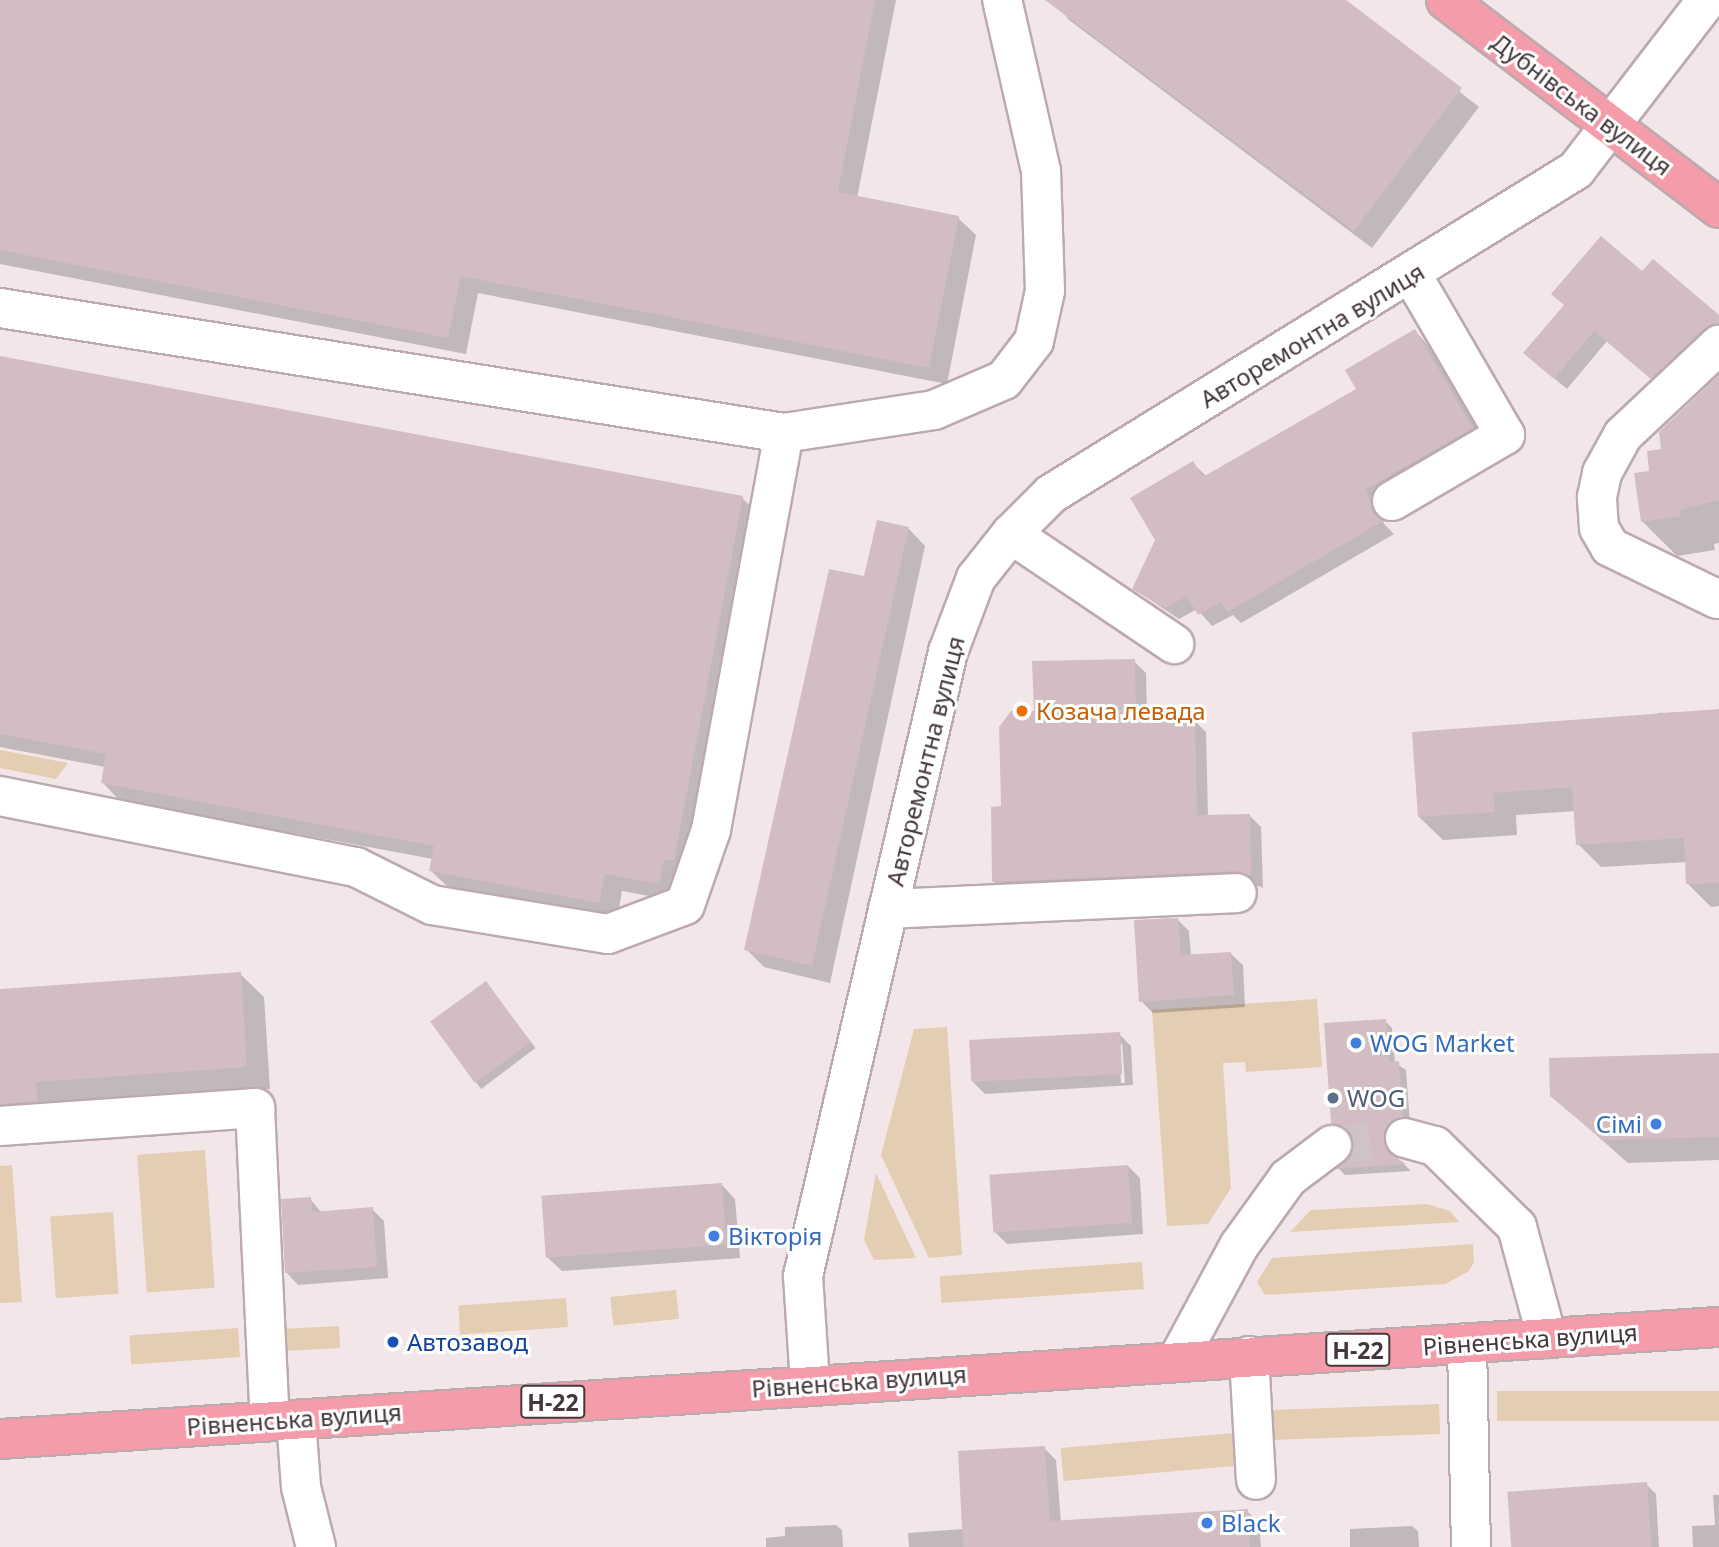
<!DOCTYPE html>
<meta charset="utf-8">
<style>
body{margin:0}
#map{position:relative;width:1719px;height:1547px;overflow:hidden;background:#f2e6e9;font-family:"Noto Sans",sans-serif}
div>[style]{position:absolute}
.green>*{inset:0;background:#e3cdb3;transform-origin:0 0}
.shadow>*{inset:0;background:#0003;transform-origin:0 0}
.building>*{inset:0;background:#d2bdc3;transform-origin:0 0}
.minor-tunnel>*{height:38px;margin-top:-19px;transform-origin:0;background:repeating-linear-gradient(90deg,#cfc3c6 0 38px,transparent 0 57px)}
.roads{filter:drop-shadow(2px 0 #bcaaae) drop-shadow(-2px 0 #bcaaae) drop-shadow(0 2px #bcaaae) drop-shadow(0 -2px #bcaaae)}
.minor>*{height:38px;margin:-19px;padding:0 19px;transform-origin:19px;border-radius:19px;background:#fff}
.major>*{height:38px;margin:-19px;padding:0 19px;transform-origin:19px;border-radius:19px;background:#f59cab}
.dots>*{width:19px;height:19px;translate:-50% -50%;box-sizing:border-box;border:4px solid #fff;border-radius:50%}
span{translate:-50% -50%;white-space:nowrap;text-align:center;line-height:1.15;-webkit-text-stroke:6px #fff;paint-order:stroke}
.shield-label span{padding:2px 5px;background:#fff;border:2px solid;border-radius:5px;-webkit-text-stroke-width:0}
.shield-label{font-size:23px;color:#44363a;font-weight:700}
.street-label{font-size:24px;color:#44363a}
.food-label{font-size:24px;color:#c56008}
.left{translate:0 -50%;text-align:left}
.shop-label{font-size:24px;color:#366cbe}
.right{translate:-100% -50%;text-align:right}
.service-label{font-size:24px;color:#4e5e75}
.transit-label{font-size:24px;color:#164399}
</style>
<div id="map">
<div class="green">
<div style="clip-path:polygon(0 750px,68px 763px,56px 779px,0 768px)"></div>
<div style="clip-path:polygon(1317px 999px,1322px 1067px,1246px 1072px,1245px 1062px,1223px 1063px,1231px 1188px,1208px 1224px,1167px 1226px,1152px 1010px)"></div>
<div style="clip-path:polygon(947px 1027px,962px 1255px,929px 1258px,881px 1155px,914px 1029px)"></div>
<div style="left:205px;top:1150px;width:138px;height:68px;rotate:86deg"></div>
<div style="clip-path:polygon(12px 1165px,22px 1302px,0 1303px,0 1166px)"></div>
<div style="clip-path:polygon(876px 1173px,916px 1258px,874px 1260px,864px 1240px)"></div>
<div style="clip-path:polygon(1427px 1204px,1450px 1211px,1459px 1222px,1290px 1232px,1311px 1210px)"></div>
<div style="left:113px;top:1212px;width:82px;height:63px;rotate:86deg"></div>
<div style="clip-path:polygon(1473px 1244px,1474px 1262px,1469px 1271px,1445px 1284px,1265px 1295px,1257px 1282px,1272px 1258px)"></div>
<div style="left:1142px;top:1262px;width:27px;height:203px;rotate:86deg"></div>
<div style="left:676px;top:1290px;width:29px;height:66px;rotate:84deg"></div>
<div style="left:566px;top:1298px;width:29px;height:108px;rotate:86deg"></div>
<div style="left:339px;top:1326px;width:22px;height:62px;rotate:87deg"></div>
<div style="left:238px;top:1328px;width:29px;height:109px;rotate:86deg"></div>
<div style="left:1719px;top:1391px;width:30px;height:222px;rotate:90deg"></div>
<div style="left:1439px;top:1404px;width:30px;height:169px;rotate:88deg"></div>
<div style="left:1245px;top:1432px;width:33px;height:185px;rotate:85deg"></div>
</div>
<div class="shadow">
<div style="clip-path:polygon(0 0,896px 0,857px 198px,958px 218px,976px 235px,947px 384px,478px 293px,466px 354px,0 264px)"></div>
<div style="clip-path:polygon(1053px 0,1343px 0,1479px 107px,1372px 248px,1069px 20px)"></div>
<div style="clip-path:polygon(1642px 274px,1719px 319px,1719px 329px,1664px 389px,1607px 341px,1567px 389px,1537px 364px)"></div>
<div style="clip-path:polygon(1415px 331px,1427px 344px,1484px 441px,1378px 502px,1384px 524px,1394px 534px,1241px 623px,1233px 615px,1212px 626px,1197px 609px,1179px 619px,1134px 589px,1193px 463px,1207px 477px,1358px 390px)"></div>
<div style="clip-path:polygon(0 358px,742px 498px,760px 515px,677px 901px,622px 891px,617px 920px,449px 888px,431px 871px,433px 859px,120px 801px,103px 783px,105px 767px,0 747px)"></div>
<div style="clip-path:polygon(1719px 375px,1719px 543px,1714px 544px,1715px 550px,1677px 556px,1642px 521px,1651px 472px)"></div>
<div style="clip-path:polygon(908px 528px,925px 546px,830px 983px,764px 967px,746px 949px,866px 579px)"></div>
<div style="clip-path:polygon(1134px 661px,1146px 673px,1147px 721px,1194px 720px,1206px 732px,1208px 817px,1249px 815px,1261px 827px,1263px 888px,1249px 882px,1006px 893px,994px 882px,1002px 808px,1035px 712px)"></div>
<div style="clip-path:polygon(1719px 711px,1719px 906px,1711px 907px,1687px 883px,1687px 862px,1601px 867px,1578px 844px,1576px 811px,1516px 815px,1517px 835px,1443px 840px,1419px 817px,1658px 718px,1658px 713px)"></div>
<div style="clip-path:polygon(1177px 919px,1189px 931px,1191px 956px,1231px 954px,1243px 965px,1245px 1007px,1153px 1013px,1141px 1001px)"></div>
<div style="clip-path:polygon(240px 974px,264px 997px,270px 1089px,58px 1104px,23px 1127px,0 1107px,0 990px)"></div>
<div style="left:491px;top:989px;width:74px;height:68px;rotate:53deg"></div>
<div style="clip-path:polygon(1385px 1021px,1392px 1028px,1395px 1063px,1406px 1070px,1410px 1124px,1396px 1130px,1390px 1151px,1411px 1171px,1345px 1175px,1339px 1169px,1353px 1155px,1356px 1143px,1353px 1136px,1333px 1123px)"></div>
<div style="clip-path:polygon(evenodd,1119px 1034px,1131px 1046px,1133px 1085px,985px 1094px,973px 1082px,1119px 1034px,1119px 1044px,1122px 1044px,1125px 1083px,1121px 1083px,1119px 1044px)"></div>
<div style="clip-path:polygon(1719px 1055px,1719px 1160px,1628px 1163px,1552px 1096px)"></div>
<div style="clip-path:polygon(1128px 1166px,1140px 1178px,1143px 1234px,1007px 1244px,995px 1232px)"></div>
<div style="clip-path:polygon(721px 1184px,735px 1199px,740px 1258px,562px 1271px,547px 1257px)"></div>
<div style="clip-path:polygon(310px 1199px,322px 1213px,372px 1209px,384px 1221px,388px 1278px,298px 1285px,287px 1273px)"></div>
<div style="clip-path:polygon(1044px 1448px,1056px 1460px,1061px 1522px,1247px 1511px,1259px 1523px,1261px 1547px,909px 1547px,908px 1533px,964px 1529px)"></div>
<div style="clip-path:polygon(1646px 1484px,1656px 1494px,1659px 1547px,1512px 1547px)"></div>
<div style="clip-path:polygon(1713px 1495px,1719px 1495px,1719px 1547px,1693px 1547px,1692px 1526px,1715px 1525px)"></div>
<div style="clip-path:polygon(836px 1525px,842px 1530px,843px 1547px,766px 1547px,766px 1538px,785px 1536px,785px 1527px)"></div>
<div style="clip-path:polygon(1412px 1526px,1418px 1531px,1419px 1547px,1350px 1547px,1350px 1529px)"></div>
</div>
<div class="building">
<div style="clip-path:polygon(0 0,875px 0,838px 192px,959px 216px,929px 368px,461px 276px,448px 338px,0 250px)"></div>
<div style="clip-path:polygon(1045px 0,1346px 0,1462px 88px,1354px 231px)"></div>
<div style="clip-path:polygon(1601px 236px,1642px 271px,1653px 259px,1719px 315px,1719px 324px,1704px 329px,1651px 379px,1594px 331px,1554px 379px,1523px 353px,1564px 305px,1551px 294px)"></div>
<div style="clip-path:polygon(1415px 329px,1473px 428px,1366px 489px,1373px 511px,1383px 521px,1228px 612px,1221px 602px,1198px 615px,1187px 596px,1165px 608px,1132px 589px,1155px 540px,1130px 498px,1193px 461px,1203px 477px,1356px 389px,1345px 370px)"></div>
<div style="clip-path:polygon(0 356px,743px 496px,674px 861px,664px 859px,659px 884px,605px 874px,599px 903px,429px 871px,434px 846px,101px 783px,106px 754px,0 734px)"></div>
<div style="clip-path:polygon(1719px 375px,1719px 500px,1680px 510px,1681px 516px,1641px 522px,1634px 473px,1649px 471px,1647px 451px,1661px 449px,1659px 432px)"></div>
<div style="clip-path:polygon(877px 520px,909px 527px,812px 966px,744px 950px,829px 569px,864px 576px)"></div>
<div style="clip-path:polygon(1135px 659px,1136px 720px,1195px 718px,1197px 815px,1250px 814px,1251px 877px,1236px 871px,992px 882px,991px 807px,1001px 806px,999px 727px,1011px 711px,1034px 711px,1032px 661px)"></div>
<div style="clip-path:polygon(1719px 709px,1719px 883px,1686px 884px,1684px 838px,1576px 845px,1572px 787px,1494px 793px,1495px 812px,1418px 817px,1412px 732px)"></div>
<div style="clip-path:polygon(1178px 918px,1181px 955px,1231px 952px,1234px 995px,1139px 1002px,1134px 920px)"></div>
<div style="clip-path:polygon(241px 972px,247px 1067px,36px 1082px,38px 1101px,0 1104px,0 989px)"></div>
<div style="left:486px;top:981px;width:76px;height:69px;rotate:54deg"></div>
<div style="clip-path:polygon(1386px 1019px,1389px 1062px,1399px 1061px,1403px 1117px,1389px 1123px,1384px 1143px,1390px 1154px,1406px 1164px,1336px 1169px,1352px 1154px,1354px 1143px,1349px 1131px,1331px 1123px,1324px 1023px)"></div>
<div style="left:1120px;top:1032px;width:42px;height:151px;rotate:87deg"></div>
<div style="clip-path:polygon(1719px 1053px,1719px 1137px,1603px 1140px,1550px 1096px,1549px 1058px)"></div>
<div style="left:1128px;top:1165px;width:58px;height:139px;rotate:86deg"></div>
<div style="left:722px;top:1183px;width:62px;height:181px;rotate:86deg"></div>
<div style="clip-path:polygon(311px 1197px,312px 1212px,373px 1207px,377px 1267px,285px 1273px,281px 1199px)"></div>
<div style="clip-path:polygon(1045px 1446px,1050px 1521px,1248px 1509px,1250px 1547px,963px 1547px,958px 1451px)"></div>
<div style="left:1647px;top:1482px;width:65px;height:140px;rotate:86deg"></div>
</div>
<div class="minor-tunnel">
<div style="left:1332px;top:1145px;width:73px;rotate:-5.5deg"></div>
</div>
<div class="roads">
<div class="minor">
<div style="left:0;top:308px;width:794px;rotate:9.06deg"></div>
<div style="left:784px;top:433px;width:152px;rotate:-8.7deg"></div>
<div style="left:934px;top:410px;width:76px;rotate:-23.2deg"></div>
<div style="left:1004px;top:380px;width:49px;rotate:-52.4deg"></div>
<div style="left:1034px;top:341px;width:51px;rotate:-77.6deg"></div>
<div style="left:1045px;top:291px;width:120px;rotate:-91.9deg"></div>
<div style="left:1041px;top:171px;width:175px;rotate:-102.8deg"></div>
<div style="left:1392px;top:501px;width:131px;rotate:-30.3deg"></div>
<div style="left:1505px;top:435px;width:185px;rotate:-120.2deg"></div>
<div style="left:1011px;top:534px;width:197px;rotate:34deg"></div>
<div style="left:1717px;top:599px;width:119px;rotate:-154.1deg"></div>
<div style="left:1610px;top:547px;width:22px;rotate:-120deg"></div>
<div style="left:1599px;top:528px;width:31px;rotate:-94deg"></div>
<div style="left:1597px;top:497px;width:25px;rotate:-78deg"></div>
<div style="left:1602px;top:473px;width:43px;rotate:-61.1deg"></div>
<div style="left:1623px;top:435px;width:132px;rotate:-43.2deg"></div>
<div style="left:0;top:796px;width:363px;rotate:11.3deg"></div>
<div style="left:356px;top:867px;width:85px;rotate:26.6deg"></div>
<div style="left:432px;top:905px;width:178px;rotate:9.4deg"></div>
<div style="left:608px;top:934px;width:82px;rotate:-20.6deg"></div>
<div style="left:685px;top:905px;width:79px;rotate:-70.9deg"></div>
<div style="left:711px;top:830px;width:404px;rotate:-79.6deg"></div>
<div style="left:888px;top:909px;width:349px;rotate:-2.6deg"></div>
<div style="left:0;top:1126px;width:256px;rotate:-4deg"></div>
<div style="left:255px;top:1108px;width:313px;rotate:87.3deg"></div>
<div style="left:1405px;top:1138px;width:31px;rotate:15deg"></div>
<div style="left:1435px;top:1146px;width:115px;rotate:44.6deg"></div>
<div style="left:1517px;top:1227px;width:115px;rotate:74.9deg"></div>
<div style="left:1467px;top:1343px;width:204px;rotate:88.9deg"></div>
<div style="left:1249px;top:1356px;width:124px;rotate:86.8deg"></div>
<div style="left:1177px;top:1361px;width:131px;rotate:-61.7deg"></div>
<div style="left:1239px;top:1246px;width:84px;rotate:-54.2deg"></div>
<div style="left:1288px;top:1178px;width:55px;rotate:-36.9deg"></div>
<div style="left:810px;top:1384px;width:108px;rotate:-93.7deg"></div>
<div style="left:803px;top:1276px;width:641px;rotate:-76.92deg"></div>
<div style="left:948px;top:652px;width:79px;rotate:-69.3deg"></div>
<div style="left:976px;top:578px;width:56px;rotate:-51.5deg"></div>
<div style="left:1011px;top:534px;width:57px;rotate:-45deg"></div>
<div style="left:1051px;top:494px;width:617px;rotate:-31.68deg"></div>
<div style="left:1576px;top:170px;width:215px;rotate:-52.4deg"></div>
<div style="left:296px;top:1420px;width:67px;rotate:85.7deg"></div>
<div style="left:301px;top:1487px;width:62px;rotate:76deg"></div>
</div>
<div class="major">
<div style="left:1446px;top:0;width:343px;rotate:37.3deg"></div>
<div style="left:0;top:1439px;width:1723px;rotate:-3.73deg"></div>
</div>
</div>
<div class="dots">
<div style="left:1022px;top:711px;background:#e8710a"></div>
<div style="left:1356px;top:1043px;background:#3f7fe0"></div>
<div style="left:1333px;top:1098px;background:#5c6f8a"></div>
<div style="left:1656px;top:1124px;background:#3f7fe0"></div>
<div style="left:714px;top:1236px;background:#3f7fe0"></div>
<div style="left:393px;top:1342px;background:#1a4fb4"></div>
<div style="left:1207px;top:1523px;background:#3f7fe0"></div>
</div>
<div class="shield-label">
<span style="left:1358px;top:1350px">Н-22</span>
<span style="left:553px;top:1402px">Н-22</span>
</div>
<div class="street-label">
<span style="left:1582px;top:104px;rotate:37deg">Дубнівська вулиця</span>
<span style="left:1312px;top:335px;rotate:-31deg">Авторемонтна вулиця</span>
<span style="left:925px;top:761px;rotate:-76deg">Авторемонтна вулиця</span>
<span style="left:1530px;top:1339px;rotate:-4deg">Рівненська вулиця</span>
<span style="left:859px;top:1381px;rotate:-4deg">Рівненська вулиця</span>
<span style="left:294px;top:1419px;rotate:-4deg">Рівненська вулиця</span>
</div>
<div class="food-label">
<span class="left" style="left:1036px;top:711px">Козача левада</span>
</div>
<div class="shop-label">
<span class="left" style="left:1370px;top:1043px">WOG Market</span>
<span class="right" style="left:1642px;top:1124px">Сімі</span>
<span class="left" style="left:728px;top:1236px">Вікторія</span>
<span class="left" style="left:1221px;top:1523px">Black</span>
</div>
<div class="service-label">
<span class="left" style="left:1347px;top:1098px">WOG</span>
</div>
<div class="transit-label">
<span class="left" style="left:407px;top:1342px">Автозавод</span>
</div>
</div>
